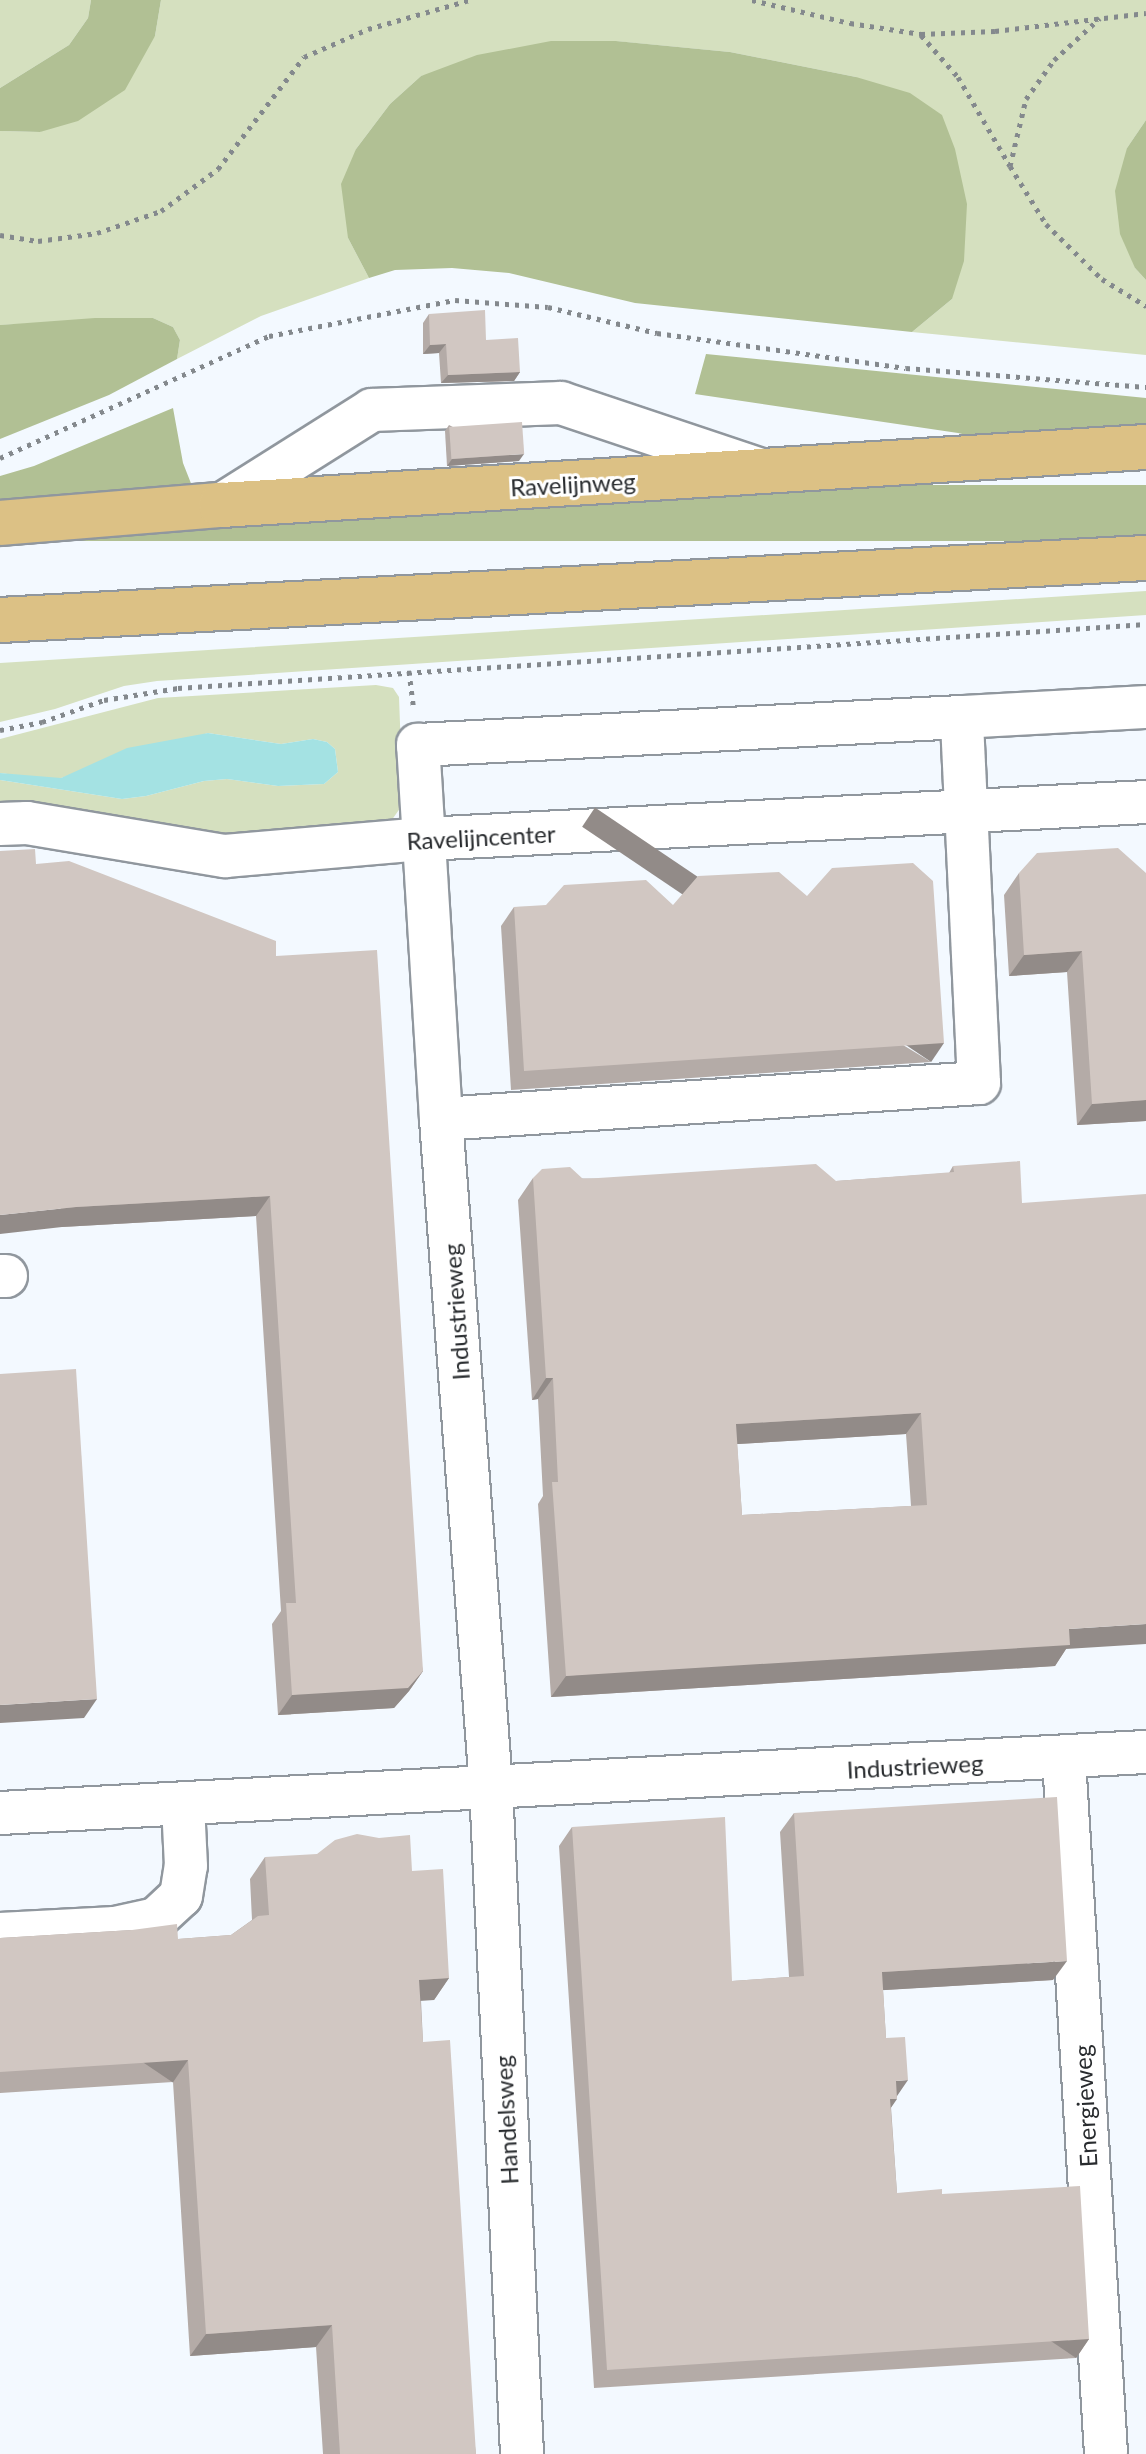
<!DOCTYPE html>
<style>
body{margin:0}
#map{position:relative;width:1146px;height:2454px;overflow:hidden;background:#f3f9ff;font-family:Lato,sans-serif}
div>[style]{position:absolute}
.green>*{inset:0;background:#d5e0bf}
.forest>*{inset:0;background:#b1c094;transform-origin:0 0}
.water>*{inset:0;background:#a4e2e3}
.path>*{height:5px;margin-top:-2.5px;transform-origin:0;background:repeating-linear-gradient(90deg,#84898d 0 4px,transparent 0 10px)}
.roads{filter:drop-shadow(2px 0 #90979e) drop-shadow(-2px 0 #90979e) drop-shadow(0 2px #90979e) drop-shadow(0 -2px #90979e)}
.minor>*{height:42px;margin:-21px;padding:0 21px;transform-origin:21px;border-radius:21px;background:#fff}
.major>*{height:44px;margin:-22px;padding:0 22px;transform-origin:22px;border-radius:22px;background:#dcc185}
.wall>*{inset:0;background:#b4aba7}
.shaded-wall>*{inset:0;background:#928b88;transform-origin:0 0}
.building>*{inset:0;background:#d1c7c2;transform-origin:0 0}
span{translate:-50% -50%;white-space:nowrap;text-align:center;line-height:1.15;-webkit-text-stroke:6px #fff;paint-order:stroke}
.street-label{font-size:24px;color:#282b2e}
</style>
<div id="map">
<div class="green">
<div style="clip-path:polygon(0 0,91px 0,88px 18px,69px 45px,0 88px)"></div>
<div style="clip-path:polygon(161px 0,1146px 0,1146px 120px,1127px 148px,1135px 268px,1146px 280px,1146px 355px,912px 332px,952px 299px,856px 77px,730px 52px,615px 41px,421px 76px,390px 104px,356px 149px,348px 238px,369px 278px,261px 316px,177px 359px,180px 340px,173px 327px,153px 318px,0 325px,0 131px,40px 132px,155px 36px)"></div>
<div style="clip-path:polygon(1146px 591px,1146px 615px,157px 681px,124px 686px,55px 709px,0 722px,0 663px)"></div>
<div style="clip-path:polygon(376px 685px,393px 688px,399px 697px,403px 804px,389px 824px,237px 841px,0 804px,0 780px,122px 799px,146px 796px,204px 781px,227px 779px,278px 786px,324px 784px,338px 772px,335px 749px,327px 742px,313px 739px,281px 744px,208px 733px,61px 778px,46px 779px,0 773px,0 739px,158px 698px)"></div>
</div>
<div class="forest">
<div style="clip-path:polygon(91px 0,161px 0,155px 36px,125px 90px,78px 121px,40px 132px,0 131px,0 88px,69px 45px,88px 18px)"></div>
<div style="clip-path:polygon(551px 41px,616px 41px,730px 52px,856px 77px,910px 93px,942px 115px,955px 149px,967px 204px,964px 261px,952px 299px,912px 332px,635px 303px,509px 273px,452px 268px,395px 270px,369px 278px,348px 238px,341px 184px,356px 149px,390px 104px,421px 76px,477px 55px)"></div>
<div style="clip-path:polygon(1146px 120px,1146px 280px,1135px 268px,1120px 234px,1115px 191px,1127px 148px)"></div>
<div style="clip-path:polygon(95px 318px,153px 318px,173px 327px,180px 340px,177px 359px,109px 395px,0 439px,0 325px)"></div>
<div style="clip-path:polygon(706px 354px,1146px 398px,1146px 439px,1014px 446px,958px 433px,695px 394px)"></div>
<div style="clip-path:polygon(173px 408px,183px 463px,194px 491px,0 511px,0 476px,34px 466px)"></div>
<div style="left:1146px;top:485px;width:56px;height:1148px;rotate:90deg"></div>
</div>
<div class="water">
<div style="clip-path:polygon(208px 733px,281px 744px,313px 739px,327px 742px,335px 749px,338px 772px,324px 784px,278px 786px,227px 779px,204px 781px,146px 796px,122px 799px,0 780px,0 773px,61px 778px,127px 748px)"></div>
</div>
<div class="path">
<div style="left:752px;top:0;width:101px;rotate:13.2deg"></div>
<div style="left:850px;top:23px;width:72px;rotate:8.8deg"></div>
<div style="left:921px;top:34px;width:74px;rotate:-2.3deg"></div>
<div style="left:995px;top:31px;width:152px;rotate:-6.8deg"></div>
<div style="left:921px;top:35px;width:56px;rotate:48.6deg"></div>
<div style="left:958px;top:77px;width:103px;rotate:59.7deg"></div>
<div style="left:1010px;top:166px;width:69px;rotate:-76.6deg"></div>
<div style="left:1026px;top:99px;width:48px;rotate:-54.3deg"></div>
<div style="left:1054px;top:60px;width:62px;rotate:-42.4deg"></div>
<div style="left:1010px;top:166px;width:68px;rotate:58.2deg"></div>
<div style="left:1046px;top:224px;width:78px;rotate:44.5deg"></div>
<div style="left:1102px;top:279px;width:52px;rotate:31.5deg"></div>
<div style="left:0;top:235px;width:38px;rotate:9deg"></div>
<div style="left:38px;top:241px;width:60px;rotate:-7.7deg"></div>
<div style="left:97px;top:233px;width:68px;rotate:-19deg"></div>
<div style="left:161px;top:211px;width:71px;rotate:-36.4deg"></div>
<div style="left:218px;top:169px;width:141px;rotate:-52.5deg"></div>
<div style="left:304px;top:57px;width:70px;rotate:-23.6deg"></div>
<div style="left:368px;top:29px;width:106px;rotate:-15.9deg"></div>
<div style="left:0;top:458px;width:295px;rotate:-24.4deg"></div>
<div style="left:269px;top:336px;width:189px;rotate:-11deg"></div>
<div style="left:455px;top:300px;width:93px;rotate:4.3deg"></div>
<div style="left:548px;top:307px;width:112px;rotate:13.4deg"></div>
<div style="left:657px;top:333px;width:251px;rotate:8deg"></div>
<div style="left:906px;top:368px;width:241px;rotate:4.5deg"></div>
<div style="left:409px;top:671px;width:35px;rotate:83deg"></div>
<div style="left:0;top:730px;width:43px;rotate:-10.8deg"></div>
<div style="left:42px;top:722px;width:66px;rotate:-19.5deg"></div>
<div style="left:104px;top:700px;width:75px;rotate:-9.2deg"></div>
<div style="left:178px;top:688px;width:970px;rotate:-3.78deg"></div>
</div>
<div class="roads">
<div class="minor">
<div style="left:221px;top:505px;width:178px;rotate:-32.2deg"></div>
<div style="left:372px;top:410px;width:189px;rotate:-2.1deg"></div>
<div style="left:561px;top:403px;width:214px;rotate:18.5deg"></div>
<div style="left:0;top:824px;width:27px;rotate:-2deg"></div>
<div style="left:27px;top:823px;width:201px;rotate:9.5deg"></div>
<div style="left:225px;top:856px;width:200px;rotate:-4.9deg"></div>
<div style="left:424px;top:839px;width:723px;rotate:-2.93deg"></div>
<div style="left:441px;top:1119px;width:539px;rotate:-3.83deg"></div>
<div style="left:979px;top:1083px;width:366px;rotate:-92.7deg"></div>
<div style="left:962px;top:717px;width:184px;rotate:-3.1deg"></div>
<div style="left:0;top:1276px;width:6px"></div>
<div style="left:1064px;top:1759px;width:696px;rotate:86.54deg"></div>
<div style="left:0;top:1813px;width:1148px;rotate:-3.05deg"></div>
<div style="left:0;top:1934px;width:115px;rotate:-3deg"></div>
<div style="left:115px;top:1928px;width:42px;rotate:-12.4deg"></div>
<div style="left:156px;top:1919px;width:34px;rotate:-43deg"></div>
<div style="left:181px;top:1896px;width:30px;rotate:-81deg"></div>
<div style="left:186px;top:1866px;width:62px;rotate:-92.8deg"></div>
<div style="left:522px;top:2454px;width:669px;rotate:-92.66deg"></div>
<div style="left:491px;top:1786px;width:669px;rotate:-94.29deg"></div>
<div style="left:441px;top:1119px;width:375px;rotate:-93.5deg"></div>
<div style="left:418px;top:745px;width:545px;rotate:-2.95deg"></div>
</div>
<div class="major">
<div style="left:0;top:523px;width:222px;rotate:-4.7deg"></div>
<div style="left:221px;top:505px;width:927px;rotate:-3.59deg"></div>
<div style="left:0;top:620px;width:1148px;rotate:-3.1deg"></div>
</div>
</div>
<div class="wall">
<div style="clip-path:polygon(429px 314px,486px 340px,520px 372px,514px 381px,441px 383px,439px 353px,423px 354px,423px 323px)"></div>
<div style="clip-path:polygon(449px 425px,519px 461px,447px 466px,445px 431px)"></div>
<div style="clip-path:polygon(36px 864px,276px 956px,423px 1671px,409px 1691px,394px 1708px,278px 1715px,272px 1624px,281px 1611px,256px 1216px,62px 1227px)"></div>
<div style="clip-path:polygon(1019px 873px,1146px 873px,1146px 1121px,1077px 1125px,1067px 972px,1009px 976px,1004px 895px)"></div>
<div style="clip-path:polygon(673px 905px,931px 1062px,511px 1090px,501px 926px,514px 907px)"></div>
<div style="clip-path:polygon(evenodd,953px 1166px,1022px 1203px,1066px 1649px,1055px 1666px,551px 1697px,538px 1504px,543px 1496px,538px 1399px,532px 1400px,518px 1200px,533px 1178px,836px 1181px,949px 1173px,953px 1166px,906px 1434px,911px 1506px,742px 1515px,737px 1444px,906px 1434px)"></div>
<div style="clip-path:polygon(794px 1813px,1053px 1980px,883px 1990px,886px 2038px,897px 2097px,891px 2107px,897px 2193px,942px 2194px,1089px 2339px,1076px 2358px,594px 2388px,559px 1846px,572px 1827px,732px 1981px,789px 1977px,780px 1832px)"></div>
<div style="clip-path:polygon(265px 1857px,412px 1871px,449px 1978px,434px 2000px,421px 2000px,423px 2042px,476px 2454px,323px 2454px,316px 2347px,190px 2356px,173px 2082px,0 2093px,0 1938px,132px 1930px,178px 1939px,231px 1935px,252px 1920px,250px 1879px)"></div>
</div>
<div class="shaded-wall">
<div style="clip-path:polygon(446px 344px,439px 353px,423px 354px,430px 345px)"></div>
<div style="clip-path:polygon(520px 372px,514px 381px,441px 383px,448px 375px)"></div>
<div style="clip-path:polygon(524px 454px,519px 461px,447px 466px,452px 459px)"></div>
<div style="clip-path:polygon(1082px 951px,1067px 972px,1009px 976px,1024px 955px)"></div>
<div style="left:944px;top:1043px;width:23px;height:421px;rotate:124deg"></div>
<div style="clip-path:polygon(1146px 1100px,1146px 1121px,1077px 1125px,1092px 1104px)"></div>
<div style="clip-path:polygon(270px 1196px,256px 1216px,62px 1227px,0 1234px,0 1215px,76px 1207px)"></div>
<div style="clip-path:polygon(546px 1378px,553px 1378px,538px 1399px,532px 1400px)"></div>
<div style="clip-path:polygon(921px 1413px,906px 1434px,721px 1445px,736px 1424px)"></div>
<div style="clip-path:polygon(1146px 1624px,1146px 1644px,1066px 1649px,1055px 1666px,551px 1697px,566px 1676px,1069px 1629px)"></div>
<div style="clip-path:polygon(423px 1671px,409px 1691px,394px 1708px,278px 1715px,292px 1695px)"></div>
<div style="clip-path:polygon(97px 1699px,84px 1718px,0 1723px,0 1705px)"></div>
<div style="clip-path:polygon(1067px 1961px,1053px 1980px,869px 1991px,882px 1972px)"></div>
<div style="clip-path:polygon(449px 1978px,434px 2000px,404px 2002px,419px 1980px)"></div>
<div style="left:188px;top:2060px;width:27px;height:188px;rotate:124deg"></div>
<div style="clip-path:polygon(908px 2080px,895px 2099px,897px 2099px,884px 2118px,896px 2081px)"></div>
<div style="clip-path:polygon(332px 2325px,316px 2347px,190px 2356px,206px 2334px)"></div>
<div style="left:1089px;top:2339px;width:23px;height:483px;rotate:124deg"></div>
</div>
<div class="building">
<div style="clip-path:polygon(485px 310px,486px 340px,518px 338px,520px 372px,448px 375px,446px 344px,430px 345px,429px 314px)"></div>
<div style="left:522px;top:422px;width:32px;height:73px;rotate:86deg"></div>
<div style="clip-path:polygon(1118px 848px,1146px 873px,1146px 1100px,1092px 1104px,1082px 951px,1024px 955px,1019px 873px,1037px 853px)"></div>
<div style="clip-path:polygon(35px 849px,36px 864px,69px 861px,276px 941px,276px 956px,377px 950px,423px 1671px,408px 1688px,292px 1695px,286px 1603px,296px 1603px,270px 1196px,76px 1207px,0 1215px,0 851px)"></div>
<div style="clip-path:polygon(913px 863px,933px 881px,944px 1043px,524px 1071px,514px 907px,546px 905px,564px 885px,646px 880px,673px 905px,698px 876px,779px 872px,807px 896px,832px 868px)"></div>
<div style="clip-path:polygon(evenodd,1020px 1161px,1022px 1203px,1146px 1194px,1146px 1624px,1069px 1629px,1070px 1645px,566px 1676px,552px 1482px,558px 1482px,553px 1378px,546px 1378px,533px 1178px,542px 1169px,570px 1167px,583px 1179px,816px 1164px,836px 1181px,954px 1172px,953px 1166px,1020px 1161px,921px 1413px,927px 1505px,742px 1515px,736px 1424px,921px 1413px)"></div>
<div style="clip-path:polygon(76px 1369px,97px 1699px,0 1705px,0 1374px)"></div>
<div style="clip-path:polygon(1057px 1797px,1067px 1961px,882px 1972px,886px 2038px,905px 2037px,908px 2080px,896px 2081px,897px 2099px,890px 2099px,897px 2193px,942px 2189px,942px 2194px,1080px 2186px,1089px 2339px,607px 2370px,572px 1827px,725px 1817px,732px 1981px,804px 1976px,794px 1813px)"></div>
<div style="clip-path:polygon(357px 1834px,379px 1838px,410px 1835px,412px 1871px,443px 1869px,449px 1978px,419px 1980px,423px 2042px,450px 2040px,476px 2454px,340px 2454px,332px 2325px,206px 2334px,188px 2060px,0 2072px,0 1938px,132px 1930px,177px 1924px,178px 1939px,231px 1935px,258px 1916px,269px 1915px,265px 1857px,317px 1854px,335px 1840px)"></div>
</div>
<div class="street-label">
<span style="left:573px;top:484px;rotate:-3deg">Ravelijnweg</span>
<span style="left:481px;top:837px;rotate:-3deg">Ravelijncenter</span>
<span style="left:456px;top:1312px;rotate:-94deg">Industrieweg</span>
<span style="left:915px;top:1766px;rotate:-3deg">Industrieweg</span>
<span style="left:1085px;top:2106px;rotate:-93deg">Energieweg</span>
<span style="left:506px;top:2120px;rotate:-93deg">Handelsweg</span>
</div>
</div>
